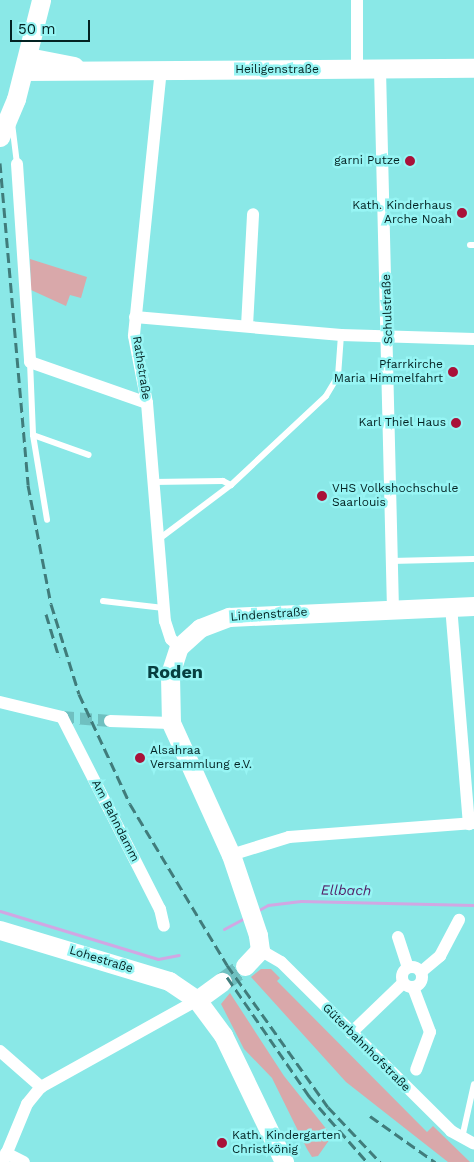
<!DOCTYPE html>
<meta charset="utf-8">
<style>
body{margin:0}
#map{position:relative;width:474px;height:1162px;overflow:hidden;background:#8ae8e7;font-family:"Work Sans",sans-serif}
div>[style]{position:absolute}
.green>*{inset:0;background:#d9a8aa}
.stream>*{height:3px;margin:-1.5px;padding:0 1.5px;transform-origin:1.5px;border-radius:1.5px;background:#d1a7e3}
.street-tunnel>*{height:12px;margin-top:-6px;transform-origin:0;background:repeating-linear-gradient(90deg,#6fc0c0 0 12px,transparent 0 18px)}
.secondary-tunnel>*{height:19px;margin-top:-9.5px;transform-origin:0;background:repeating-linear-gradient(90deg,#6fc0c0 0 19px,transparent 0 28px)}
.lane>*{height:6px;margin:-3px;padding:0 3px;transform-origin:3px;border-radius:3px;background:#fff}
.street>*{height:12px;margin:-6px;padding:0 6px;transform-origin:6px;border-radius:6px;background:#fff}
.street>.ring{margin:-6px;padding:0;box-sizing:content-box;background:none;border:12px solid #fff;border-radius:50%}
.secondary>*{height:19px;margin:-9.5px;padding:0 9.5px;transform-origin:9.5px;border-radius:9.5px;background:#fff}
.rail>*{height:3px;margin-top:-1.5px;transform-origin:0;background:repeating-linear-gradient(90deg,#407c7b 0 10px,transparent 0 15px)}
.dots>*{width:14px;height:14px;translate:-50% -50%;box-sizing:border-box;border:2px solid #97f5f4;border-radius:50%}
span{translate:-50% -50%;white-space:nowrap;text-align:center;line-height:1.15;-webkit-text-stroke:5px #97f5f4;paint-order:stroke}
.street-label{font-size:12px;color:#032222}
.poi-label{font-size:12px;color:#032222}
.right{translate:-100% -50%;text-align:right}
.left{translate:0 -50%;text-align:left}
.water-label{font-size:14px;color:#532067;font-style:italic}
.district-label{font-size:18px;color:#073f40;font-weight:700}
.scale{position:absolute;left:10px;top:20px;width:80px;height:22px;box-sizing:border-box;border:2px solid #032222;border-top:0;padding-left:6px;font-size:15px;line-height:18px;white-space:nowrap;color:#032222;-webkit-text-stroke:4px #97f5f4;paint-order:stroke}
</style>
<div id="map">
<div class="green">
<div style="clip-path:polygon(30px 259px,87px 277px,81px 298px,70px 295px,66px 306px,31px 290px)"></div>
<div style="clip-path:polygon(261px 969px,271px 969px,280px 978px,277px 981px,427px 1132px,433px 1126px,470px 1162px,448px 1162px,346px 1082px,251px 977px)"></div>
<div style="clip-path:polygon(230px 993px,284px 1076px,332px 1136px,318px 1156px,312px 1157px,307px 1149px,272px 1078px,244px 1049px,221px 1004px)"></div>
</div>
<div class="stream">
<div style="left:0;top:911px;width:165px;rotate:16.9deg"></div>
<div style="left:158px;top:959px;width:21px;rotate:-11deg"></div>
<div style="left:257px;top:911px;width:13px;rotate:-29deg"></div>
<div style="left:268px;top:905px;width:33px;rotate:-7deg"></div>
<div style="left:301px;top:901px;width:173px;rotate:1.3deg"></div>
<div style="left:224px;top:929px;width:24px;rotate:-28deg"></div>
</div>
<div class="street-tunnel">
<div style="left:62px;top:717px;width:48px;rotate:4.8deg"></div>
</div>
<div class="secondary-tunnel">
<div style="left:222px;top:982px;width:28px;rotate:-35deg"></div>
</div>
<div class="lane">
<div style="left:12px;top:123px;width:41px;rotate:83deg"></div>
<div style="left:470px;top:245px;width:4px"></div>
<div style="left:30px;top:362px;width:73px;rotate:87.6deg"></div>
<div style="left:33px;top:435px;width:86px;rotate:80.6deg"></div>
<div style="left:33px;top:435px;width:59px;rotate:19.7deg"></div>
<div style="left:152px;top:482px;width:71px;rotate:-0.8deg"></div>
<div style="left:223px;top:481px;width:9px;rotate:27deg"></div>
<div style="left:159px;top:539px;width:90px;rotate:-36.9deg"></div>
<div style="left:231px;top:485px;width:130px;rotate:-43.1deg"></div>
<div style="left:326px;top:396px;width:23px;rotate:-59deg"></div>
<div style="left:338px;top:376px;width:41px;rotate:-85.8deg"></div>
<div style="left:391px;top:561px;width:83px;rotate:-1.4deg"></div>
<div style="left:103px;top:601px;width:61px;rotate:6.5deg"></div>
<div style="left:462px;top:1138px;width:55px;rotate:-77.5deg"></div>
</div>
<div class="street">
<div style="left:161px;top:69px;width:268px;rotate:95.8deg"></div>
<div style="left:134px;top:336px;width:68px;rotate:79deg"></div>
<div style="left:147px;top:403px;width:219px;rotate:85.3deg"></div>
<div style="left:165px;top:621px;width:19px;rotate:72deg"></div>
<div style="left:171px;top:639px;width:11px;rotate:45deg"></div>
<div style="left:357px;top:70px;width:70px;rotate:-90deg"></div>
<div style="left:380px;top:70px;width:538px;rotate:88.62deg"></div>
<div style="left:17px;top:164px;width:198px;rotate:86.2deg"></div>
<div style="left:30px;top:362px;width:124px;rotate:19.3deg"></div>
<div style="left:135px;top:317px;width:207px;rotate:5deg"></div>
<div style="left:341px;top:335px;width:133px;rotate:1.7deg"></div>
<div style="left:247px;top:326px;width:112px;rotate:-86.9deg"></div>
<div style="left:451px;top:606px;width:219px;rotate:85.3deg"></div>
<div style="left:0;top:702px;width:64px;rotate:13.6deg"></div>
<div style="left:62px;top:717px;width:216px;rotate:63deg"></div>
<div style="left:160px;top:909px;width:17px;rotate:77deg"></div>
<div style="left:110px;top:721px;width:61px;rotate:1.9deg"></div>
<div style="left:231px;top:855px;width:61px;rotate:-17.2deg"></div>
<div style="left:289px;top:837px;width:186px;rotate:-4.3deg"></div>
<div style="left:398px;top:937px;width:32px;rotate:72deg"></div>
<div style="left:260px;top:950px;width:24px;rotate:30deg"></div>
<div style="left:281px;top:962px;width:240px;rotate:44.8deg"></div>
<div style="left:451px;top:1131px;width:26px;rotate:29deg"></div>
<div class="ring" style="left:402px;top:967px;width:8px;height:8px"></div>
<div style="left:421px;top:972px;width:25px;rotate:-40deg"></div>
<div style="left:440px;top:956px;width:41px;rotate:-62.2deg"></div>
<div style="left:413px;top:987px;width:48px;rotate:69.3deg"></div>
<div style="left:430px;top:1032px;width:40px;rotate:110.2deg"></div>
<div style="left:351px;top:1033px;width:72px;rotate:-43.9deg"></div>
<div style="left:0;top:1051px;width:55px;rotate:41.3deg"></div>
<div style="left:6px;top:1153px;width:20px;rotate:27deg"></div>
<div style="left:3px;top:1162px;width:63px;rotate:-67.5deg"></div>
<div style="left:27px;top:1104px;width:22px;rotate:-51deg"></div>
<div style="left:41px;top:1087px;width:179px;rotate:-29.1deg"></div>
</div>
<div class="secondary">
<div style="left:28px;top:57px;width:47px;rotate:11.1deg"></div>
<div style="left:24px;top:71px;width:450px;rotate:-0.4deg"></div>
<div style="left:0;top:137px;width:41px;rotate:-67.2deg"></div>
<div style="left:16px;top:99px;width:102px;rotate:-75.8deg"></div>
<div style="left:0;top:930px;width:177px;rotate:16.8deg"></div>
<div style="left:169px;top:981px;width:34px;rotate:34deg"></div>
<div style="left:197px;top:1000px;width:44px;rotate:53.4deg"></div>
<div style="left:223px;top:1035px;width:141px;rotate:64.3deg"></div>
<div style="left:245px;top:966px;width:22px;rotate:-47deg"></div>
<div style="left:260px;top:950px;width:15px;rotate:-98deg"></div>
<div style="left:258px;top:935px;width:84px;rotate:-108.6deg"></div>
<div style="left:231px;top:855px;width:145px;rotate:-114.4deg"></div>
<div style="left:171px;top:723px;width:49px;rotate:-91.2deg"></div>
<div style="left:170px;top:674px;width:28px;rotate:-72deg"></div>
<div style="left:179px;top:647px;width:28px;rotate:-42deg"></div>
<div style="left:200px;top:628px;width:31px;rotate:-21deg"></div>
<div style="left:229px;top:617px;width:245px;rotate:-2.6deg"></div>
<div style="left:197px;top:1000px;width:31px;rotate:-36deg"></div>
</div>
<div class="rail">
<div style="left:0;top:163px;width:323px;rotate:85deg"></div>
<div style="left:28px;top:485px;width:121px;rotate:79.1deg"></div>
<div style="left:51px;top:604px;width:94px;rotate:72.7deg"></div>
<div style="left:79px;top:694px;width:121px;rotate:65.1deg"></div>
<div style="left:130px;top:804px;width:188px;rotate:58.9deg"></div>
<div style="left:227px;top:965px;width:174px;rotate:54.6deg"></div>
<div style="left:328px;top:1107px;width:76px;rotate:46.6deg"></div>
<div style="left:46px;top:614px;width:45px;rotate:73.2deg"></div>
<div style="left:227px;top:977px;width:145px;rotate:55.4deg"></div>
<div style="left:309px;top:1096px;width:88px;rotate:48.7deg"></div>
<div style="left:370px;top:1116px;width:80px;rotate:35.3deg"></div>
</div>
<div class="dots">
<div style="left:410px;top:161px;background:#a91139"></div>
<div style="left:462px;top:213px;background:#a91139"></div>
<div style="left:453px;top:372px;background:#a91139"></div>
<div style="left:456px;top:423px;background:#a91139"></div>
<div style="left:322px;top:496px;background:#a91139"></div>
<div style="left:140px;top:758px;background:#a91139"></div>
<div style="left:222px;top:1143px;background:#a91139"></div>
</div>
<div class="street-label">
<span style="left:277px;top:70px">Heiligenstraße</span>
<span style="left:388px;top:309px;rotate:-92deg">Schulstraße</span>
<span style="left:141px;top:368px;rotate:81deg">Rathstraße</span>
<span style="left:269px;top:615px;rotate:-4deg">Lindenstraße</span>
<span style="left:115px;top:821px;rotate:63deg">Am Bahndamm</span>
<span style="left:101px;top:960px;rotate:17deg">Lohestraße</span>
<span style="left:366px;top:1048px;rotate:45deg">Güterbahnhofstraße</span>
</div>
<div class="poi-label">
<span class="right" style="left:400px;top:161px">garni Putze</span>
<span class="right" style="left:452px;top:213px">Kath. Kinderhaus<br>Arche Noah</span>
<span class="right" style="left:443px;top:372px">Pfarrkirche<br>Maria Himmelfahrt</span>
<span class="right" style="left:446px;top:423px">Karl Thiel Haus</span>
<span class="left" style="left:332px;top:496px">VHS Volkshochschule<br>Saarlouis</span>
<span class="left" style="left:150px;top:758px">Alsahraa<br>Versammlung e.V.</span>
<span class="left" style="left:232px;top:1143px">Kath. Kindergarten<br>Christkönig</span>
</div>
<div class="water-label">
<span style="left:346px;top:890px;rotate:1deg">Ellbach</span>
</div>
<div class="district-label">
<span style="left:175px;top:672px">Roden</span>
</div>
<div class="scale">50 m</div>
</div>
